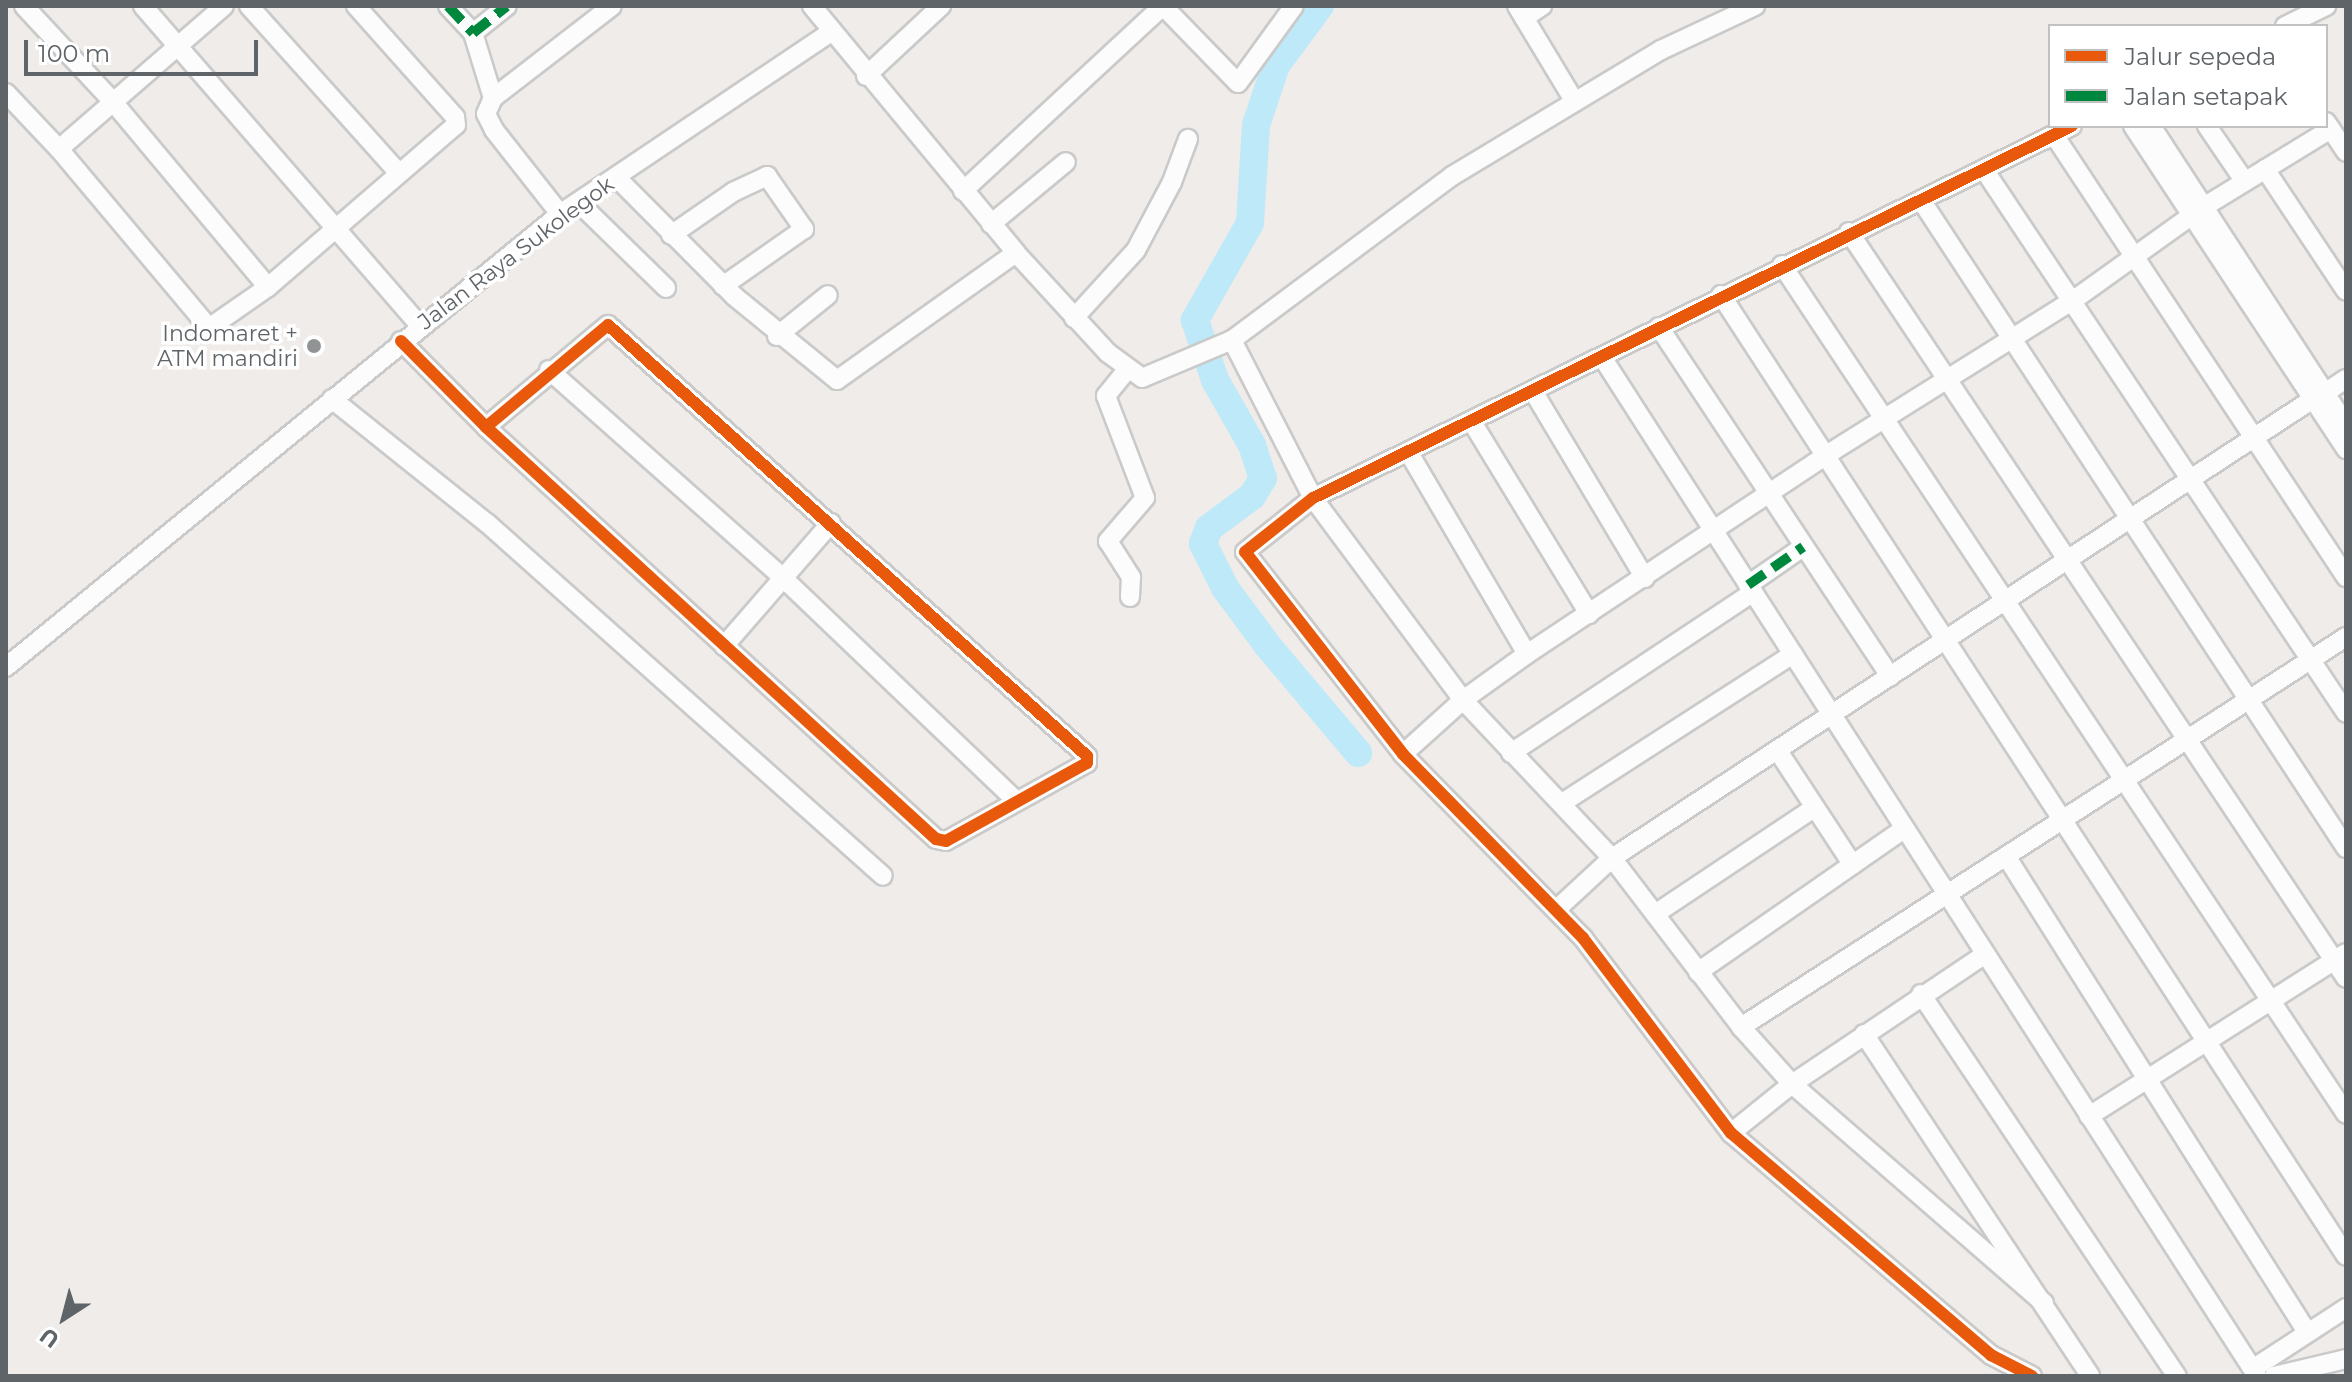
<!DOCTYPE html>
<style>
body{margin:0}
#map{position:relative;width:2352px;height:1382px;overflow:hidden;background:#efece9;font-family:Montserrat,sans-serif}
div>[style]{position:absolute}
.river>*{height:28px;margin:-14px;padding:0 14px;transform-origin:14px;border-radius:14px;background:#bee9f8}
.roads{filter:drop-shadow(2px 0 #c9cac9) drop-shadow(-2px 0 #c9cac9) drop-shadow(0 2px #c9cac9) drop-shadow(0 -2px #c9cac9)}
.minor>*{height:18px;margin:-9px;padding:0 9px;transform-origin:9px;border-radius:9px;background:#fdfcfc}
.quiet>*{height:10px;margin-top:-5px;transform-origin:0;background:repeating-linear-gradient(90deg,#00873e 0 20px,transparent 0 30px)}
.cycleway>*{height:12px;margin:-6px;padding:0 6px;transform-origin:6px;border-radius:6px;background:#e8590c}
.dots>*{width:22px;height:22px;translate:-50% -50%;box-sizing:border-box;border:4px solid #fff;border-radius:50%}
span{translate:-50% -50%;white-space:nowrap;text-align:center;line-height:1.15;-webkit-text-stroke:7px #fff;paint-order:stroke}
.street-label{font-size:22px;color:#5e6468}
.poi-label{font-size:22px;color:#5e6468}
.right{translate:-100% -50%;text-align:right}
.frame{position:absolute;inset:0;border:8px solid #5e6468;pointer-events:none}
.legend{position:absolute;left:2048px;top:24px;width:280px;height:104px;box-sizing:border-box;background:#fff;border:2px solid #bfc1c3;margin:0;padding:10px 14px;list-style:none;font-size:24px;color:#5e6468}
.legend li{display:flex;align-items:center;gap:16px;height:40px}
.legend b{width:40px;border:2px solid #bfc1c3}
.north{position:absolute;left:24px;top:1278px;width:80px;height:80px;-webkit-text-stroke:6px #fff;paint-order:stroke;rotate:216deg;font-size:22px;font-weight:700;line-height:32px;text-align:center;color:#5e6468}
.north::after{content:'';display:block;margin:auto;width:28px;height:36px;background:#5e6468;clip-path:polygon(50% 0,100% 100%,50% 72%,0 100%)}
.scale{position:absolute;left:24px;top:40px;width:234px;height:36px;box-sizing:border-box;border:4px solid #5e6468;border-top:0;padding-left:10px;font-size:24px;line-height:28px;white-space:nowrap;color:#5e6468;-webkit-text-stroke:6px #fff;paint-order:stroke}
</style>
<div id="map">
<div class="river">
<div style="left:1320px;top:6px;width:74px;rotate:126.7deg"></div>
<div style="left:1276px;top:65px;width:63px;rotate:108.4deg"></div>
<div style="left:1256px;top:125px;width:98px;rotate:93.5deg"></div>
<div style="left:1250px;top:223px;width:112px;rotate:119.6deg"></div>
<div style="left:1195px;top:320px;width:63px;rotate:71.6deg"></div>
<div style="left:1215px;top:380px;width:75px;rotate:60.4deg"></div>
<div style="left:1252px;top:445px;width:35px;rotate:72deg"></div>
<div style="left:1263px;top:478px;width:21px;rotate:121deg"></div>
<div style="left:1252px;top:496px;width:54px;rotate:143.3deg"></div>
<div style="left:1209px;top:528px;width:17px;rotate:111deg"></div>
<div style="left:1203px;top:544px;width:49px;rotate:63.4deg"></div>
<div style="left:1225px;top:588px;width:72px;rotate:53.4deg"></div>
<div style="left:1268px;top:646px;width:140px;rotate:49.9deg"></div>
</div>
<div class="roads">
<div class="minor">
<div style="left:24px;top:6px;width:132px;rotate:47.1deg"></div>
<div style="left:114px;top:103px;width:240px;rotate:50.1deg"></div>
<div style="left:143px;top:6px;width:423px;rotate:49.1deg"></div>
<div style="left:249px;top:6px;width:224px;rotate:48.1deg"></div>
<div style="left:448px;top:6px;width:37px;rotate:47deg"></div>
<div style="left:473px;top:33px;width:68px;rotate:72.9deg"></div>
<div style="left:493px;top:98px;width:150px;rotate:-37.7deg"></div>
<div style="left:812px;top:6px;width:320px;rotate:50.4deg"></div>
<div style="left:1016px;top:253px;width:136px;rotate:47.4deg"></div>
<div style="left:1108px;top:353px;width:42px;rotate:36.3deg"></div>
<div style="left:1142px;top:378px;width:98px;rotate:-22.9deg"></div>
<div style="left:1232px;top:340px;width:274px;rotate:-36.7deg"></div>
<div style="left:1452px;top:176px;width:244px;rotate:-31.1deg"></div>
<div style="left:1661px;top:50px;width:104px;rotate:-25.1deg"></div>
<div style="left:1517px;top:6px;width:112px;rotate:58.9deg"></div>
<div style="left:1524px;top:18px;width:22px;rotate:-34deg"></div>
<div style="left:2285px;top:26px;width:46px;rotate:-26deg"></div>
<div style="left:473px;top:33px;width:43px;rotate:-38.5deg"></div>
<div style="left:866px;top:76px;width:103px;rotate:-43deg"></div>
<div style="left:6px;top:93px;width:77px;rotate:46.6deg"></div>
<div style="left:59px;top:149px;width:234px;rotate:50deg"></div>
<div style="left:209px;top:328px;width:72px;rotate:-34.8deg"></div>
<div style="left:268px;top:287px;width:248px;rotate:-40.8deg"></div>
<div style="left:456px;top:125px;width:8px;rotate:-97deg"></div>
<div style="left:455px;top:117px;width:149px;rotate:-131.7deg"></div>
<div style="left:493px;top:98px;width:17px;rotate:114deg"></div>
<div style="left:486px;top:114px;width:18px;rotate:63deg"></div>
<div style="left:494px;top:130px;width:107px;rotate:51.8deg"></div>
<div style="left:2326px;top:122px;width:36px;rotate:56deg"></div>
<div style="left:2133px;top:126px;width:387px;rotate:56.6deg"></div>
<div style="left:2151px;top:126px;width:357px;rotate:56.9deg"></div>
<div style="left:2207px;top:126px;width:64px;rotate:55.8deg"></div>
<div style="left:2054px;top:135px;width:530px;rotate:56.55deg"></div>
<div style="left:59px;top:149px;width:218px;rotate:-40.9deg"></div>
<div style="left:2265px;top:169px;width:146px;rotate:56.4deg"></div>
<div style="left:1985px;top:171px;width:651px;rotate:56.33deg"></div>
<div style="left:616px;top:177px;width:168px;rotate:45.2deg"></div>
<div style="left:734px;top:296px;width:133px;rotate:39.2deg"></div>
<div style="left:837px;top:380px;width:219px;rotate:-35.4deg"></div>
<div style="left:963px;top:191px;width:272px;rotate:-42.8deg"></div>
<div style="left:1163px;top:6px;width:107px;rotate:45.8deg"></div>
<div style="left:1238px;top:83px;width:95px;rotate:-54deg"></div>
<div style="left:1921px;top:200px;width:775px;rotate:56.74deg"></div>
<div style="left:578px;top:202px;width:123px;rotate:44.3deg"></div>
<div style="left:2202px;top:208px;width:151px;rotate:-31.5deg"></div>
<div style="left:991px;top:224px;width:97px;rotate:-39.6deg"></div>
<div style="left:1849px;top:232px;width:896px;rotate:56.33deg"></div>
<div style="left:671px;top:235px;width:75px;rotate:-34.7deg"></div>
<div style="left:733px;top:192px;width:38px;rotate:-25deg"></div>
<div style="left:767px;top:176px;width:65px;rotate:55.1deg"></div>
<div style="left:804px;top:229px;width:99px;rotate:144.9deg"></div>
<div style="left:1782px;top:265px;width:1019px;rotate:56.4deg"></div>
<div style="left:1721px;top:295px;width:1146px;rotate:56.96deg"></div>
<div style="left:1074px;top:318px;width:92px;rotate:-47.6deg"></div>
<div style="left:1136px;top:250px;width:77px;rotate:-62.1deg"></div>
<div style="left:1172px;top:182px;width:46px;rotate:-69.6deg"></div>
<div style="left:1659px;top:327px;width:419px;rotate:56.5deg"></div>
<div style="left:777px;top:336px;width:65px;rotate:-38.8deg"></div>
<div style="left:1232px;top:340px;width:178px;rotate:62.9deg"></div>
<div style="left:1313px;top:498px;width:252px;rotate:53.4deg"></div>
<div style="left:1463px;top:700px;width:217px;rotate:46.7deg"></div>
<div style="left:1612px;top:858px;width:213px;rotate:52.6deg"></div>
<div style="left:1741px;top:1027px;width:76px;rotate:48.2deg"></div>
<div style="left:1792px;top:1084px;width:334px;rotate:41deg"></div>
<div style="left:401px;top:341px;width:121px;rotate:45.3deg"></div>
<div style="left:486px;top:427px;width:610px;rotate:42.48deg"></div>
<div style="left:936px;top:839px;width:10px;rotate:11deg"></div>
<div style="left:946px;top:841px;width:161px;rotate:-29deg"></div>
<div style="left:1087px;top:763px;width:7px;rotate:-90deg"></div>
<div style="left:1087px;top:756px;width:644px;rotate:-138.02deg"></div>
<div style="left:608px;top:325px;width:159px;rotate:140.1deg"></div>
<div style="left:1602px;top:357px;width:1211px;rotate:57.27deg"></div>
<div style="left:549px;top:370px;width:312px;rotate:41.6deg"></div>
<div style="left:782px;top:577px;width:324px;rotate:43.7deg"></div>
<div style="left:1126px;top:371px;width:32px;rotate:129deg"></div>
<div style="left:1106px;top:396px;width:109px;rotate:69.1deg"></div>
<div style="left:1145px;top:498px;width:57px;rotate:130.7deg"></div>
<div style="left:1108px;top:541px;width:43px;rotate:57.4deg"></div>
<div style="left:1131px;top:577px;width:20px;rotate:93deg"></div>
<div style="left:1533px;top:391px;width:218px;rotate:59.1deg"></div>
<div style="left:2325px;top:393px;width:25px;rotate:-34deg"></div>
<div style="left:332px;top:399px;width:198px;rotate:38.7deg"></div>
<div style="left:487px;top:523px;width:530px;rotate:41.71deg"></div>
<div style="left:1472px;top:422px;width:225px;rotate:58.6deg"></div>
<div style="left:1409px;top:453px;width:233px;rotate:59.6deg"></div>
<div style="left:1748px;top:585px;width:67px;rotate:-34.6deg"></div>
<div style="left:724px;top:646px;width:163px;rotate:-49deg"></div>
<div style="left:6px;top:667px;width:716px;rotate:-39.27deg"></div>
<div style="left:560px;top:214px;width:326px;rotate:-33.9deg"></div>
<div style="left:1778px;top:751px;width:136px;rotate:56.7deg"></div>
<div style="left:1511px;top:753px;width:291px;rotate:-33.6deg"></div>
<div style="left:1403px;top:754px;width:81px;rotate:-42deg"></div>
<div style="left:1463px;top:700px;width:79px;rotate:-35.7deg"></div>
<div style="left:1527px;top:654px;width:356px;rotate:-33.6deg"></div>
<div style="left:1823px;top:457px;width:297px;rotate:-32.1deg"></div>
<div style="left:2075px;top:299px;width:143px;rotate:-35.6deg"></div>
<div style="left:1562px;top:803px;width:275px;rotate:-32.8deg"></div>
<div style="left:2006px;top:856px;width:563px;rotate:57.69deg"></div>
<div style="left:1557px;top:909px;width:75px;rotate:-42.8deg"></div>
<div style="left:1612px;top:858px;width:838px;rotate:-33.22deg"></div>
<div style="left:1655px;top:914px;width:191px;rotate:-33.7deg"></div>
<div style="left:1698px;top:972px;width:251px;rotate:-34.8deg"></div>
<div style="left:1921px;top:994px;width:460px;rotate:56.2deg"></div>
<div style="left:1741px;top:1027px;width:720px;rotate:-32.81deg"></div>
<div style="left:1864px;top:1034px;width:410px;rotate:56.5deg"></div>
<div style="left:2089px;top:1116px;width:304px;rotate:-32.4deg"></div>
<div style="left:1731px;top:1133px;width:78px;rotate:-38.8deg"></div>
<div style="left:1792px;top:1084px;width:231px;rotate:-33.9deg"></div>
<div style="left:2254px;top:1368px;width:110px;rotate:-33.1deg"></div>
<div style="left:2032px;top:1376px;width:46px;rotate:-152.9deg"></div>
<div style="left:1991px;top:1355px;width:342px;rotate:-139.5deg"></div>
<div style="left:1731px;top:1133px;width:245px;rotate:-127.2deg"></div>
<div style="left:1583px;top:938px;width:257px;rotate:-134.4deg"></div>
<div style="left:1403px;top:754px;width:256px;rotate:-128deg"></div>
<div style="left:1245px;top:552px;width:87px;rotate:-38.5deg"></div>
<div style="left:1313px;top:498px;width:845px;rotate:-26.11deg"></div>
<div style="left:2274px;top:1376px;width:74px;rotate:-13.3deg"></div>
</div>
</div>
<div class="quiet">
<div style="left:448px;top:6px;width:37px;rotate:47deg"></div>
<div style="left:473px;top:33px;width:43px;rotate:-38.5deg"></div>
<div style="left:1748px;top:585px;width:67px;rotate:-34.6deg"></div>
</div>
<div class="cycleway">
<div style="left:401px;top:341px;width:121px;rotate:45.3deg"></div>
<div style="left:486px;top:427px;width:610px;rotate:42.48deg"></div>
<div style="left:936px;top:839px;width:10px;rotate:11deg"></div>
<div style="left:946px;top:841px;width:161px;rotate:-29deg"></div>
<div style="left:1087px;top:763px;width:7px;rotate:-90deg"></div>
<div style="left:1087px;top:756px;width:644px;rotate:-138.02deg"></div>
<div style="left:608px;top:325px;width:159px;rotate:140.1deg"></div>
<div style="left:2032px;top:1376px;width:46px;rotate:-152.9deg"></div>
<div style="left:1991px;top:1355px;width:342px;rotate:-139.5deg"></div>
<div style="left:1731px;top:1133px;width:245px;rotate:-127.2deg"></div>
<div style="left:1583px;top:938px;width:257px;rotate:-134.4deg"></div>
<div style="left:1403px;top:754px;width:256px;rotate:-128deg"></div>
<div style="left:1245px;top:552px;width:87px;rotate:-38.5deg"></div>
<div style="left:1313px;top:498px;width:845px;rotate:-26.11deg"></div>
</div>
<div class="dots">
<div style="left:314px;top:346px;background:#919495"></div>
</div>
<div class="street-label">
<span style="left:516px;top:253px;rotate:-37deg">Jalan Raya Sukolegok</span>
</div>
<div class="poi-label">
<span class="right" style="left:298px;top:346px">Indomaret +<br>ATM mandiri</span>
</div>
<div class="frame"></div>
<ul class="legend">
<li><b style="height:10px;background:#e8590c"></b>Jalur sepeda</li>
<li><b style="height:10px;background:#00873e"></b>Jalan setapak</li>
</ul>
<div class="north">U</div>
<div class="scale">100 m</div>
</div>
